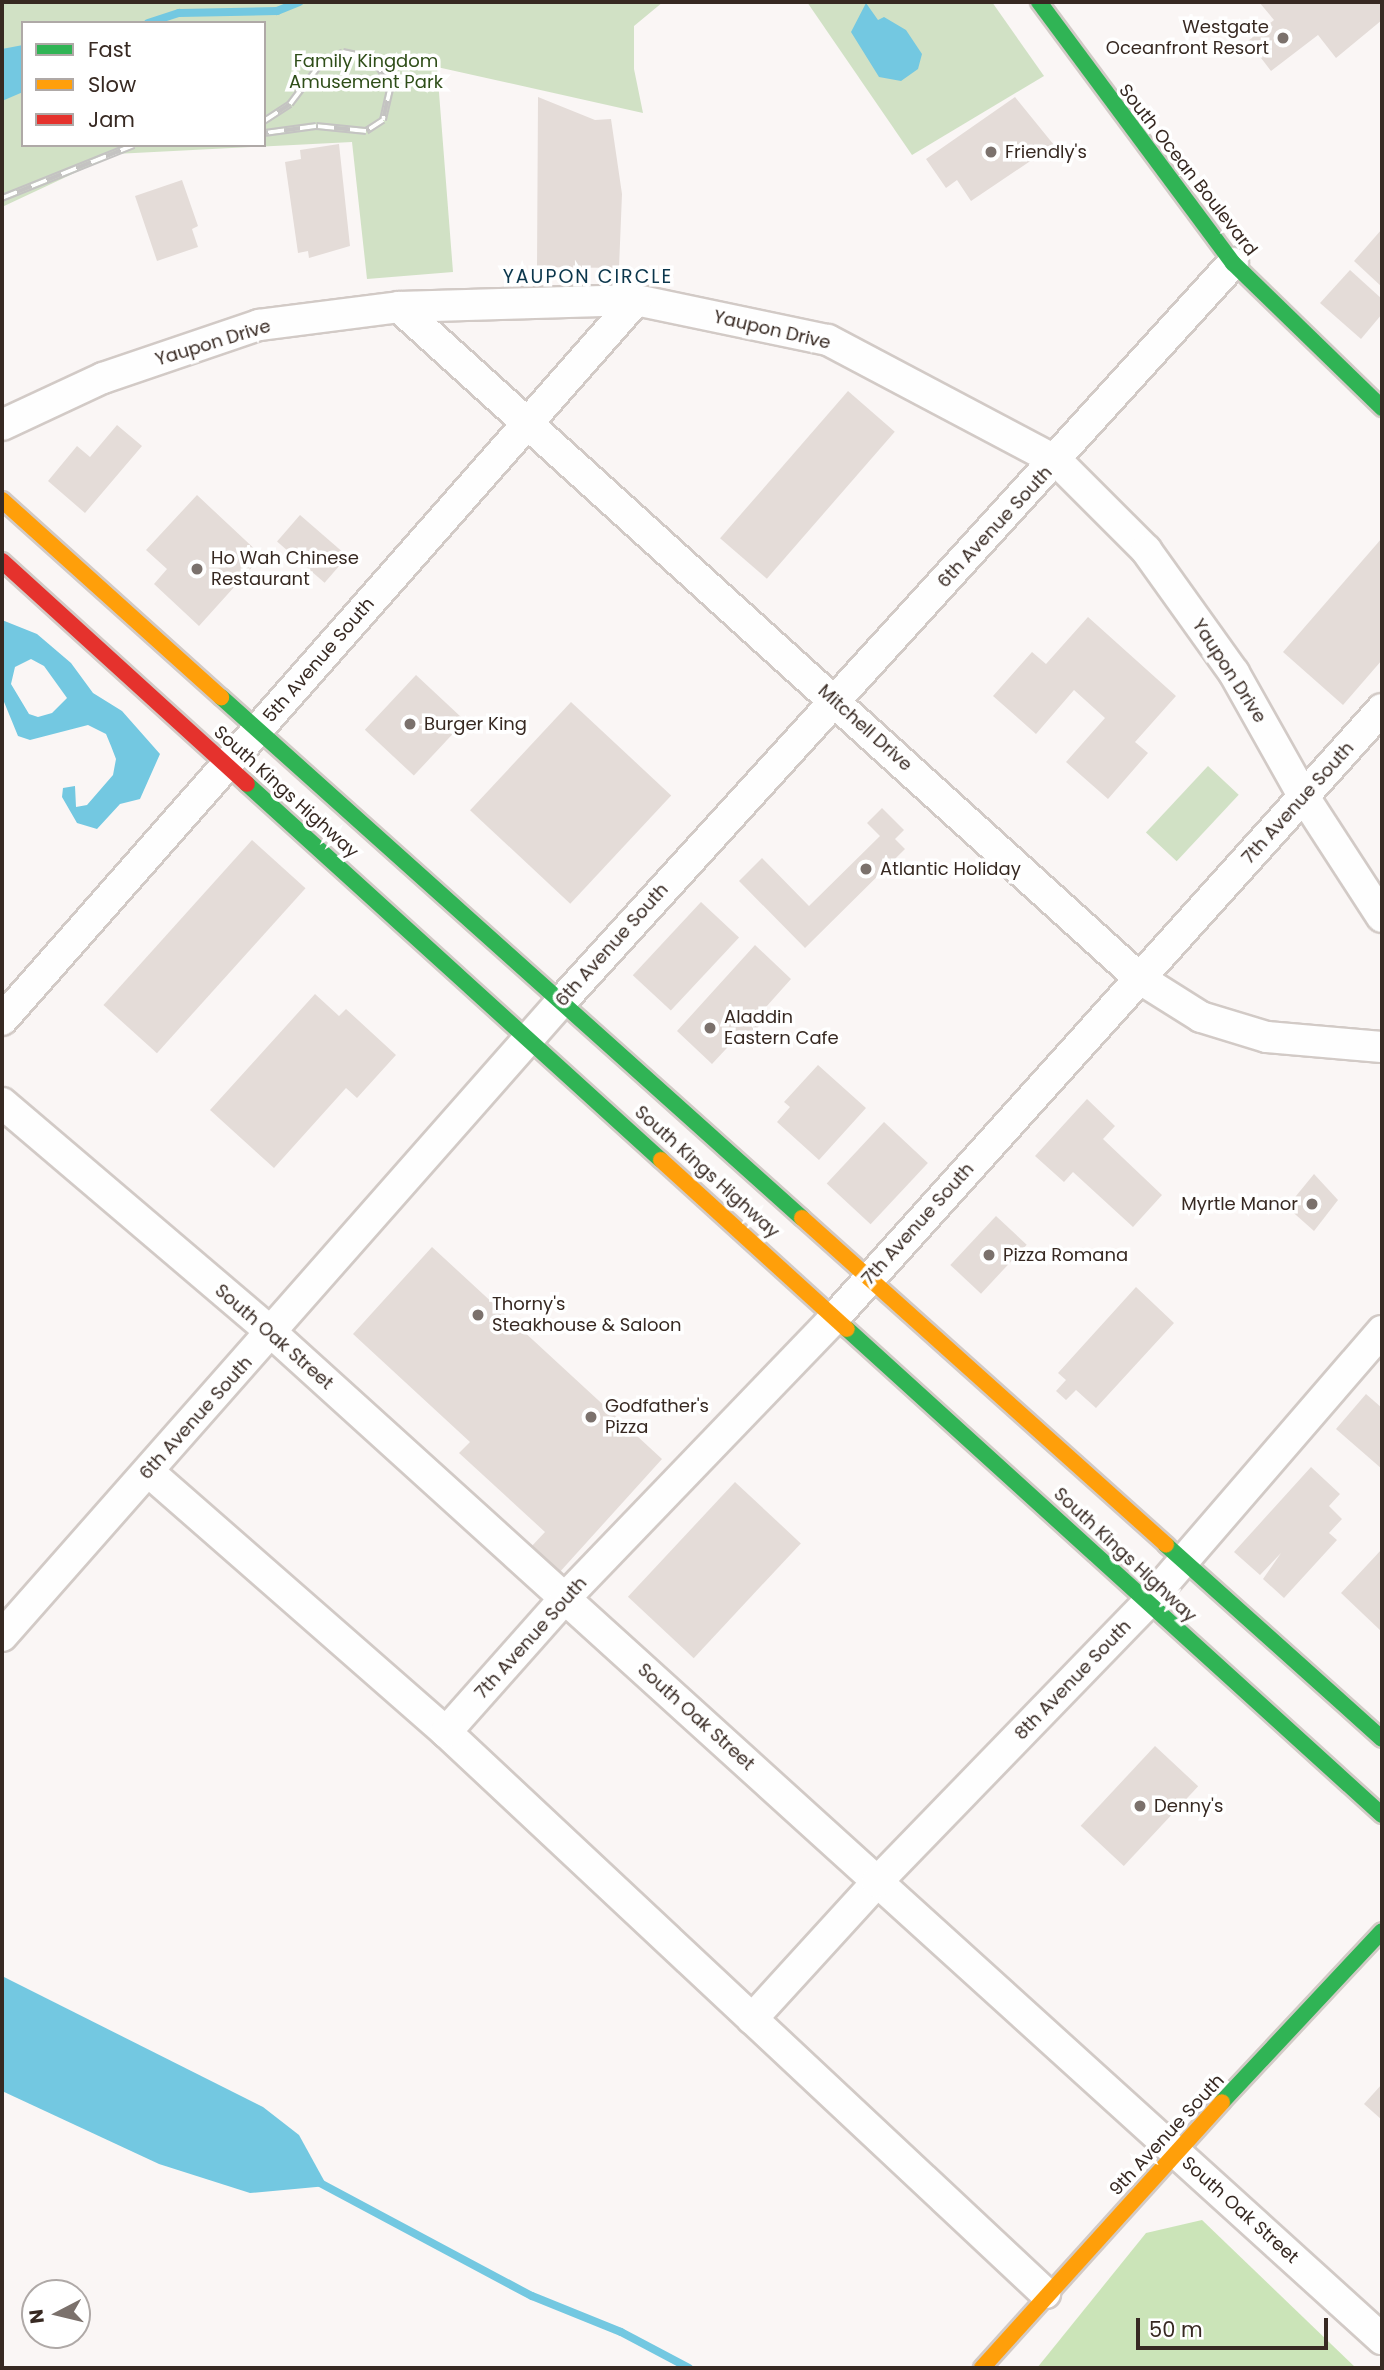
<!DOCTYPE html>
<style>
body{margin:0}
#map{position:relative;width:1384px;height:2370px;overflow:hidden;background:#faf6f5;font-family:Poppins,sans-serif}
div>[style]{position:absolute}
.green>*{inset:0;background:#d1e1c5;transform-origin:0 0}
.forest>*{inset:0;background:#cbe4b8}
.water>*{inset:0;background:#73c8e1}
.stream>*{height:8px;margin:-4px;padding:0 4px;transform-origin:4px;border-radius:4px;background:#73c8e1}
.building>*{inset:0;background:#e4dcd8;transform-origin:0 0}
.roads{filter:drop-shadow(2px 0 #d2cac6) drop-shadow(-2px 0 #d2cac6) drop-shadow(0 2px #d2cac6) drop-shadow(0 -2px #d2cac6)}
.street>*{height:30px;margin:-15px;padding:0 15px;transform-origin:15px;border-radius:15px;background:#fefefe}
.fast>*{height:16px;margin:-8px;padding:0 8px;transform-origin:8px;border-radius:8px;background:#30b455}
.slow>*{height:16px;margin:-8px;padding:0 8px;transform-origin:8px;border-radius:8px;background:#ff9f0a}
.jam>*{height:16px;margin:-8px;padding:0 8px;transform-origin:8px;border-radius:8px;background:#e5322d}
.rail>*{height:8px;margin-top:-4px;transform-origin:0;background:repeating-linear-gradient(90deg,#fff 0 16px,#c4c3c2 0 32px);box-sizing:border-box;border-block:2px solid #c4c3c2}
.dots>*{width:19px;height:19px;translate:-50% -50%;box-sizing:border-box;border:4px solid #fff;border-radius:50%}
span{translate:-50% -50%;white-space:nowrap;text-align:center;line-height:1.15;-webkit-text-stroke:7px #fff;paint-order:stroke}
.poi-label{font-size:18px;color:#372922}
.right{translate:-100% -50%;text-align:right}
.left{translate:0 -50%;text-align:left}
.park-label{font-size:18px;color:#2f4e19}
.street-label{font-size:18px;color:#372922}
.neighbourhood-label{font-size:19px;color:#0b364c;letter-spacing:2px}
.frame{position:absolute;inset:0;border:4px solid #372922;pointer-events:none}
.legend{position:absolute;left:21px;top:21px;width:245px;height:126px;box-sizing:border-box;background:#fff;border:2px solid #afa9a7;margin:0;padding:9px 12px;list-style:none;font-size:21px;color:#372922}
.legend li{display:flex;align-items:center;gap:14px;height:35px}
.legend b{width:35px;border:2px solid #afa9a7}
.north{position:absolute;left:21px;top:2279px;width:70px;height:70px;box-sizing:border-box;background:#fff;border:2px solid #afa9a7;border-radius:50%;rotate:263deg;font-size:19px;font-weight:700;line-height:28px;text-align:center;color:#372922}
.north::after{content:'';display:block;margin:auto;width:24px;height:32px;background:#7b716c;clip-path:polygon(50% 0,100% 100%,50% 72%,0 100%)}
.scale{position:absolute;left:1136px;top:2318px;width:192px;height:32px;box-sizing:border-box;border:4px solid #372922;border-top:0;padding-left:9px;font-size:21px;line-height:24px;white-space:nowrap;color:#372922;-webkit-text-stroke:5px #fff;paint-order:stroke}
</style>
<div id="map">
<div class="green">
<div style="clip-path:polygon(evenodd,2px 2px,663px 2px,634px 26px,634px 69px,643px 113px,437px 67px,453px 272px,367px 279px,352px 142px,115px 154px,2px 207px,2px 2px,23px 23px,264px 23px,264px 145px,23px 145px,23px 23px)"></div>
<div style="clip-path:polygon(807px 2px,992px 2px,1044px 76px,912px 155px)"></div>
<div style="left:1208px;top:766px;width:42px;height:91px;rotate:43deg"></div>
</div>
<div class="forest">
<div style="clip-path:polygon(1202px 2220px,1356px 2368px,1037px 2368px,1146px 2233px)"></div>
</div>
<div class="water">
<div style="clip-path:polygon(866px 3px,878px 20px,884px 17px,906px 30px,922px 54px,918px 69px,901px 81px,879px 77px,851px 32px)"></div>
<div style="clip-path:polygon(23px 45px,23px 92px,2px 101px,2px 49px)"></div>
<div style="clip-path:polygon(evenodd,2px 610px,2px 620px,37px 634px,71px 663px,93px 693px,122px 711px,160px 754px,140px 799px,120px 804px,97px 829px,77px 823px,62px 797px,63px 788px,75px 786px,76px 807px,87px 805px,113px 775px,116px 759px,111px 746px,106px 734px,88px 725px,30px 740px,18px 736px,2px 697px,2px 610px,31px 659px,44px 666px,67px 698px,52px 713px,38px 717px,29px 714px,11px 684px,15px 667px,31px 659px)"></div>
<div style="clip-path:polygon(2px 1976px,263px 2107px,299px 2135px,327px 2186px,250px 2193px,159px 2164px,2px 2091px)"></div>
</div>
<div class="stream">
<div style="left:148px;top:23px;width:33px;rotate:-18deg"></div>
<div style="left:179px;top:13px;width:98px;rotate:-1.2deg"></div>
<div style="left:277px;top:11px;width:24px;rotate:-22deg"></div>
<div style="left:320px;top:2183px;width:240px;rotate:28.1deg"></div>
<div style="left:532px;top:2296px;width:96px;rotate:22deg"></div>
<div style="left:621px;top:2332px;width:77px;rotate:27.9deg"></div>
</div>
<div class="building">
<div style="clip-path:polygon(1259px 2px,1382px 2px,1382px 20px,1336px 58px,1318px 35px,1271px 71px,1248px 41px,1274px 20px)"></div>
<div style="clip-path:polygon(538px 97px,595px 120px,611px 119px,622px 194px,619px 268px,537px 267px)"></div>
<div style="clip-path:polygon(1015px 97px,1054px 145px,971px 201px,957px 180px,946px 188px,926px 159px)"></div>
<div style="clip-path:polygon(339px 144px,350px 246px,309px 258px,308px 251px,298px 253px,285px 162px,301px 159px,300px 150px)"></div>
<div style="clip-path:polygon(182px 180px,198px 226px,192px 229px,198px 247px,157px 261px,135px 196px)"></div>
<div style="clip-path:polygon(1382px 229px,1382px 287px,1354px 261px)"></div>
<div style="clip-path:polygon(1350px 270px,1382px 299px,1382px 314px,1361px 339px,1320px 303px)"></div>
<div style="left:848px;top:391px;width:62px;height:195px;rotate:41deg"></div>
<div style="clip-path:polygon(117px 425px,142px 446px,85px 513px,48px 481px,77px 446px,90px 457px)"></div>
<div style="clip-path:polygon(197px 495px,262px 556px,199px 626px,154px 584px,167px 569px,146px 550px)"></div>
<div style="left:300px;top:515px;width:63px;height:35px;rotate:41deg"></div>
<div style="clip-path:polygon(1382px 538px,1382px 660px,1343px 705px,1283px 652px)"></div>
<div style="clip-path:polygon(1088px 617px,1176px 696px,1135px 742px,1148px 753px,1108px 799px,1066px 762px,1105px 718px,1074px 690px,1036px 734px,993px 696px,1032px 652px,1046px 664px)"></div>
<div style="left:416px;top:675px;width:67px;height:75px;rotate:43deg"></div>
<div style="left:571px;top:702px;width:137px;height:148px;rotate:43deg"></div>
<div style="clip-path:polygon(882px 808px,904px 830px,895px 839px,905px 849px,805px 948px,739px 881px,762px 858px,809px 906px,880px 836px,867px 823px)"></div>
<div style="left:252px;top:840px;width:72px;height:222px;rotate:42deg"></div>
<div style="left:701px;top:902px;width:52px;height:100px;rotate:43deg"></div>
<div style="clip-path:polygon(755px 945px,791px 979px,757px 1017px,760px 1025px,746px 1041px,739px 1035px,712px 1064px,677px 1031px)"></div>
<div style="clip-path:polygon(315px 994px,339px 1016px,346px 1009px,396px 1055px,357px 1098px,346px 1088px,274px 1168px,210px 1110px)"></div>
<div style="clip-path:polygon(818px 1065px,866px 1108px,819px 1160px,777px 1122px,790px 1107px,784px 1102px)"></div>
<div style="clip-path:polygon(1087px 1099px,1115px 1126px,1103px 1139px,1162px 1195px,1133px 1227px,1073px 1172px,1064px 1182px,1035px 1156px)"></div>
<div style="left:884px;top:1122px;width:60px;height:84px;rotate:43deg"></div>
<div style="clip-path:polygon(1314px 1174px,1338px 1200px,1314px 1231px,1287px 1207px)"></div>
<div style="left:996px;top:1216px;width:42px;height:67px;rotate:43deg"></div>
<div style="clip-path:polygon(432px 1247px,662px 1459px,558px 1574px,530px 1548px,545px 1532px,459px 1453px,470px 1442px,353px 1334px)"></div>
<div style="clip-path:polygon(1136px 1287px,1174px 1323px,1096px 1408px,1076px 1390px,1066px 1400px,1056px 1391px,1066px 1380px,1058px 1373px)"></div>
<div style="clip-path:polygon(1366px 1394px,1382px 1408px,1382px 1469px,1336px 1429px)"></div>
<div style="clip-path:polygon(1311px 1467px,1340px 1494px,1329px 1506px,1342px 1519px,1329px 1533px,1337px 1540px,1284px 1598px,1263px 1579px,1281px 1553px,1260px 1575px,1234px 1552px)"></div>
<div style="left:735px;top:1482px;width:90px;height:157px;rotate:43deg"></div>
<div style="clip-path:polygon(1382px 1549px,1382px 1632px,1341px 1593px)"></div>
<div style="left:1155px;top:1746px;width:59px;height:109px;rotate:43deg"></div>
<div style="clip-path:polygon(1382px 2084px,1382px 2120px,1364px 2104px)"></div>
</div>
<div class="roads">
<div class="street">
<div style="left:399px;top:307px;width:999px;rotate:42.2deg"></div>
<div style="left:1139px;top:978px;width:73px;rotate:32.2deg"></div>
<div style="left:1201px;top:1017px;width:69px;rotate:16.9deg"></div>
<div style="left:1267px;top:1037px;width:115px;rotate:5deg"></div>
<div style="left:2px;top:425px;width:111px;rotate:-25deg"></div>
<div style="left:103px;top:378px;width:165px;rotate:-18.8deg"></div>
<div style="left:259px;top:325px;width:141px;rotate:-7.3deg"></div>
<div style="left:399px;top:307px;width:237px;rotate:-1.7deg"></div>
<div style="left:636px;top:300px;width:196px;rotate:11.8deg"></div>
<div style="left:828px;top:340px;width:259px;rotate:27.9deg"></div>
<div style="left:1057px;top:461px;width:126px;rotate:45deg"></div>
<div style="left:1146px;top:550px;width:151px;rotate:54.4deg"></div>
<div style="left:1234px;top:673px;width:142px;rotate:60.6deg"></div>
<div style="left:1304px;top:797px;width:143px;rotate:57deg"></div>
<div style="left:2px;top:1020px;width:959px;rotate:-48.63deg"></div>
<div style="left:2px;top:1103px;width:355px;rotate:40.4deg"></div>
<div style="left:272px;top:1333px;width:1498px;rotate:42.19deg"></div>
<div style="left:149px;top:1472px;width:395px;rotate:41.2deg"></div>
<div style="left:446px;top:1732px;width:821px;rotate:43.12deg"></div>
<div style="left:2px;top:1636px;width:845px;rotate:-48.6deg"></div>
<div style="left:561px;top:1002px;width:999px;rotate:-47.72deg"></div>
<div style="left:446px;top:1732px;width:179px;rotate:-48.4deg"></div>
<div style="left:565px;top:1598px;width:393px;rotate:-46.1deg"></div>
<div style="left:837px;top:1315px;width:815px;rotate:-48.03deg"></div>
<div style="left:752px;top:2019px;width:185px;rotate:-47.6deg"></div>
<div style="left:877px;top:1882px;width:390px;rotate:-45.9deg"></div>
<div style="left:1148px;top:1602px;width:358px;rotate:-49.2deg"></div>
</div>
<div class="fast">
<div style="left:1039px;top:2px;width:325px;rotate:53.4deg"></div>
<div style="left:1233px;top:263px;width:208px;rotate:44.2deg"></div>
<div style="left:221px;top:697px;width:780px;rotate:41.88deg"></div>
<div style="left:247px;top:784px;width:559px;rotate:42.25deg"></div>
<div style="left:847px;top:1329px;width:723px;rotate:42.25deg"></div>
<div style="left:1166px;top:1545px;width:290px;rotate:41.9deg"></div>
<div style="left:1222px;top:2102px;width:234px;rotate:-46.9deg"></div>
</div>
<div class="slow">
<div style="left:2px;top:500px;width:295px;rotate:42deg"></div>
<div style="left:661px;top:1160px;width:251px;rotate:42.3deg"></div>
<div style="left:802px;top:1218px;width:489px;rotate:41.9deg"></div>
<div style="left:982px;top:2368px;width:358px;rotate:-47.9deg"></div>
</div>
<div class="jam">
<div style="left:2px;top:561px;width:331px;rotate:42.3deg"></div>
</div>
</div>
<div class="rail">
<div style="left:264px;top:121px;width:31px;rotate:-33deg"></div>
<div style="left:290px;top:104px;width:53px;rotate:-52.7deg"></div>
<div style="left:322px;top:62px;width:23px;rotate:-25deg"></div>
<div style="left:343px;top:52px;width:30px;rotate:12deg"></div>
<div style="left:372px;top:58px;width:33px;rotate:55deg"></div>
<div style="left:391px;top:85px;width:36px;rotate:103deg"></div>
<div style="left:383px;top:120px;width:20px;rotate:147deg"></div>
<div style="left:366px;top:131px;width:50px;rotate:-174.3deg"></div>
<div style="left:316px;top:126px;width:52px;rotate:172.3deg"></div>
<div style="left:2px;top:198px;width:142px;rotate:-21.9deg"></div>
</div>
<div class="dots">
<div style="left:1283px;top:38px;background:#7b716c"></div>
<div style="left:991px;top:152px;background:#7b716c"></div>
<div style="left:197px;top:569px;background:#7b716c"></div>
<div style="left:410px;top:724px;background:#7b716c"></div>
<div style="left:866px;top:869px;background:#7b716c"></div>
<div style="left:710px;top:1028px;background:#7b716c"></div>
<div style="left:1312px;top:1204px;background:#7b716c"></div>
<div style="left:989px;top:1255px;background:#7b716c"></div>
<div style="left:478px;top:1315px;background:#7b716c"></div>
<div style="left:591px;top:1417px;background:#7b716c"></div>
<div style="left:1140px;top:1806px;background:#7b716c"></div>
</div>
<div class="poi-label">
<span class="right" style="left:1269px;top:38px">Westgate<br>Oceanfront Resort</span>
<span class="left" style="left:1005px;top:152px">Friendly's</span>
<span class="left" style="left:211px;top:569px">Ho Wah Chinese<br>Restaurant</span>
<span class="left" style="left:424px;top:724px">Burger King</span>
<span class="left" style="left:880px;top:869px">Atlantic Holiday</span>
<span class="left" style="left:724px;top:1028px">Aladdin<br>Eastern Cafe</span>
<span class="right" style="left:1298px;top:1204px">Myrtle Manor</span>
<span class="left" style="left:1003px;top:1255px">Pizza Romana</span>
<span class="left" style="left:492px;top:1315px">Thorny's<br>Steakhouse &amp; Saloon</span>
<span class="left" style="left:605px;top:1417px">Godfather's<br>Pizza</span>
<span class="left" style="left:1154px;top:1806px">Denny's</span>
</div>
<div class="park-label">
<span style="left:366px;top:72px">Family Kingdom<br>Amusement Park</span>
</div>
<div class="street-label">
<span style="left:1188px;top:170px;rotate:52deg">South Ocean Boulevard</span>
<span style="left:772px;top:330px;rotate:13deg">Yaupon Drive</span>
<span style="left:213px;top:343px;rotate:-17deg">Yaupon Drive</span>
<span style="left:995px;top:527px;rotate:-47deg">6th Avenue South</span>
<span style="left:319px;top:660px;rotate:-49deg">5th Avenue South</span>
<span style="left:1229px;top:671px;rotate:57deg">Yaupon Drive</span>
<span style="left:865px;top:728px;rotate:42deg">Mitchell Drive</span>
<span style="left:286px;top:792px;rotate:42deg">South Kings Highway</span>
<span style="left:1298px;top:803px;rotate:-48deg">7th Avenue South</span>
<span style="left:612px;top:945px;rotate:-48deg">6th Avenue South</span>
<span style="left:707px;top:1172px;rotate:42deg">South Kings Highway</span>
<span style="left:918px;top:1224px;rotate:-48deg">7th Avenue South</span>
<span style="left:274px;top:1337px;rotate:41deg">South Oak Street</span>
<span style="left:196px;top:1418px;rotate:-48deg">6th Avenue South</span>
<span style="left:1125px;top:1555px;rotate:43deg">South Kings Highway</span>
<span style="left:531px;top:1638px;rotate:-48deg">7th Avenue South</span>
<span style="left:1073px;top:1680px;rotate:-46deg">8th Avenue South</span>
<span style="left:696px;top:1717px;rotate:42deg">South Oak Street</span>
<span style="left:1167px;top:2135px;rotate:-47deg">9th Avenue South</span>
<span style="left:1240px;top:2210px;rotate:42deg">South Oak Street</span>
</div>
<div class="neighbourhood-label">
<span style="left:588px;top:277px">YAUPON CIRCLE</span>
</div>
<div class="frame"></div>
<ul class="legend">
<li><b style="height:9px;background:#30b455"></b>Fast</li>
<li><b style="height:9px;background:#ff9f0a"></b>Slow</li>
<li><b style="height:9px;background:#e5322d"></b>Jam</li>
</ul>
<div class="north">N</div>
<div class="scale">50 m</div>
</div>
